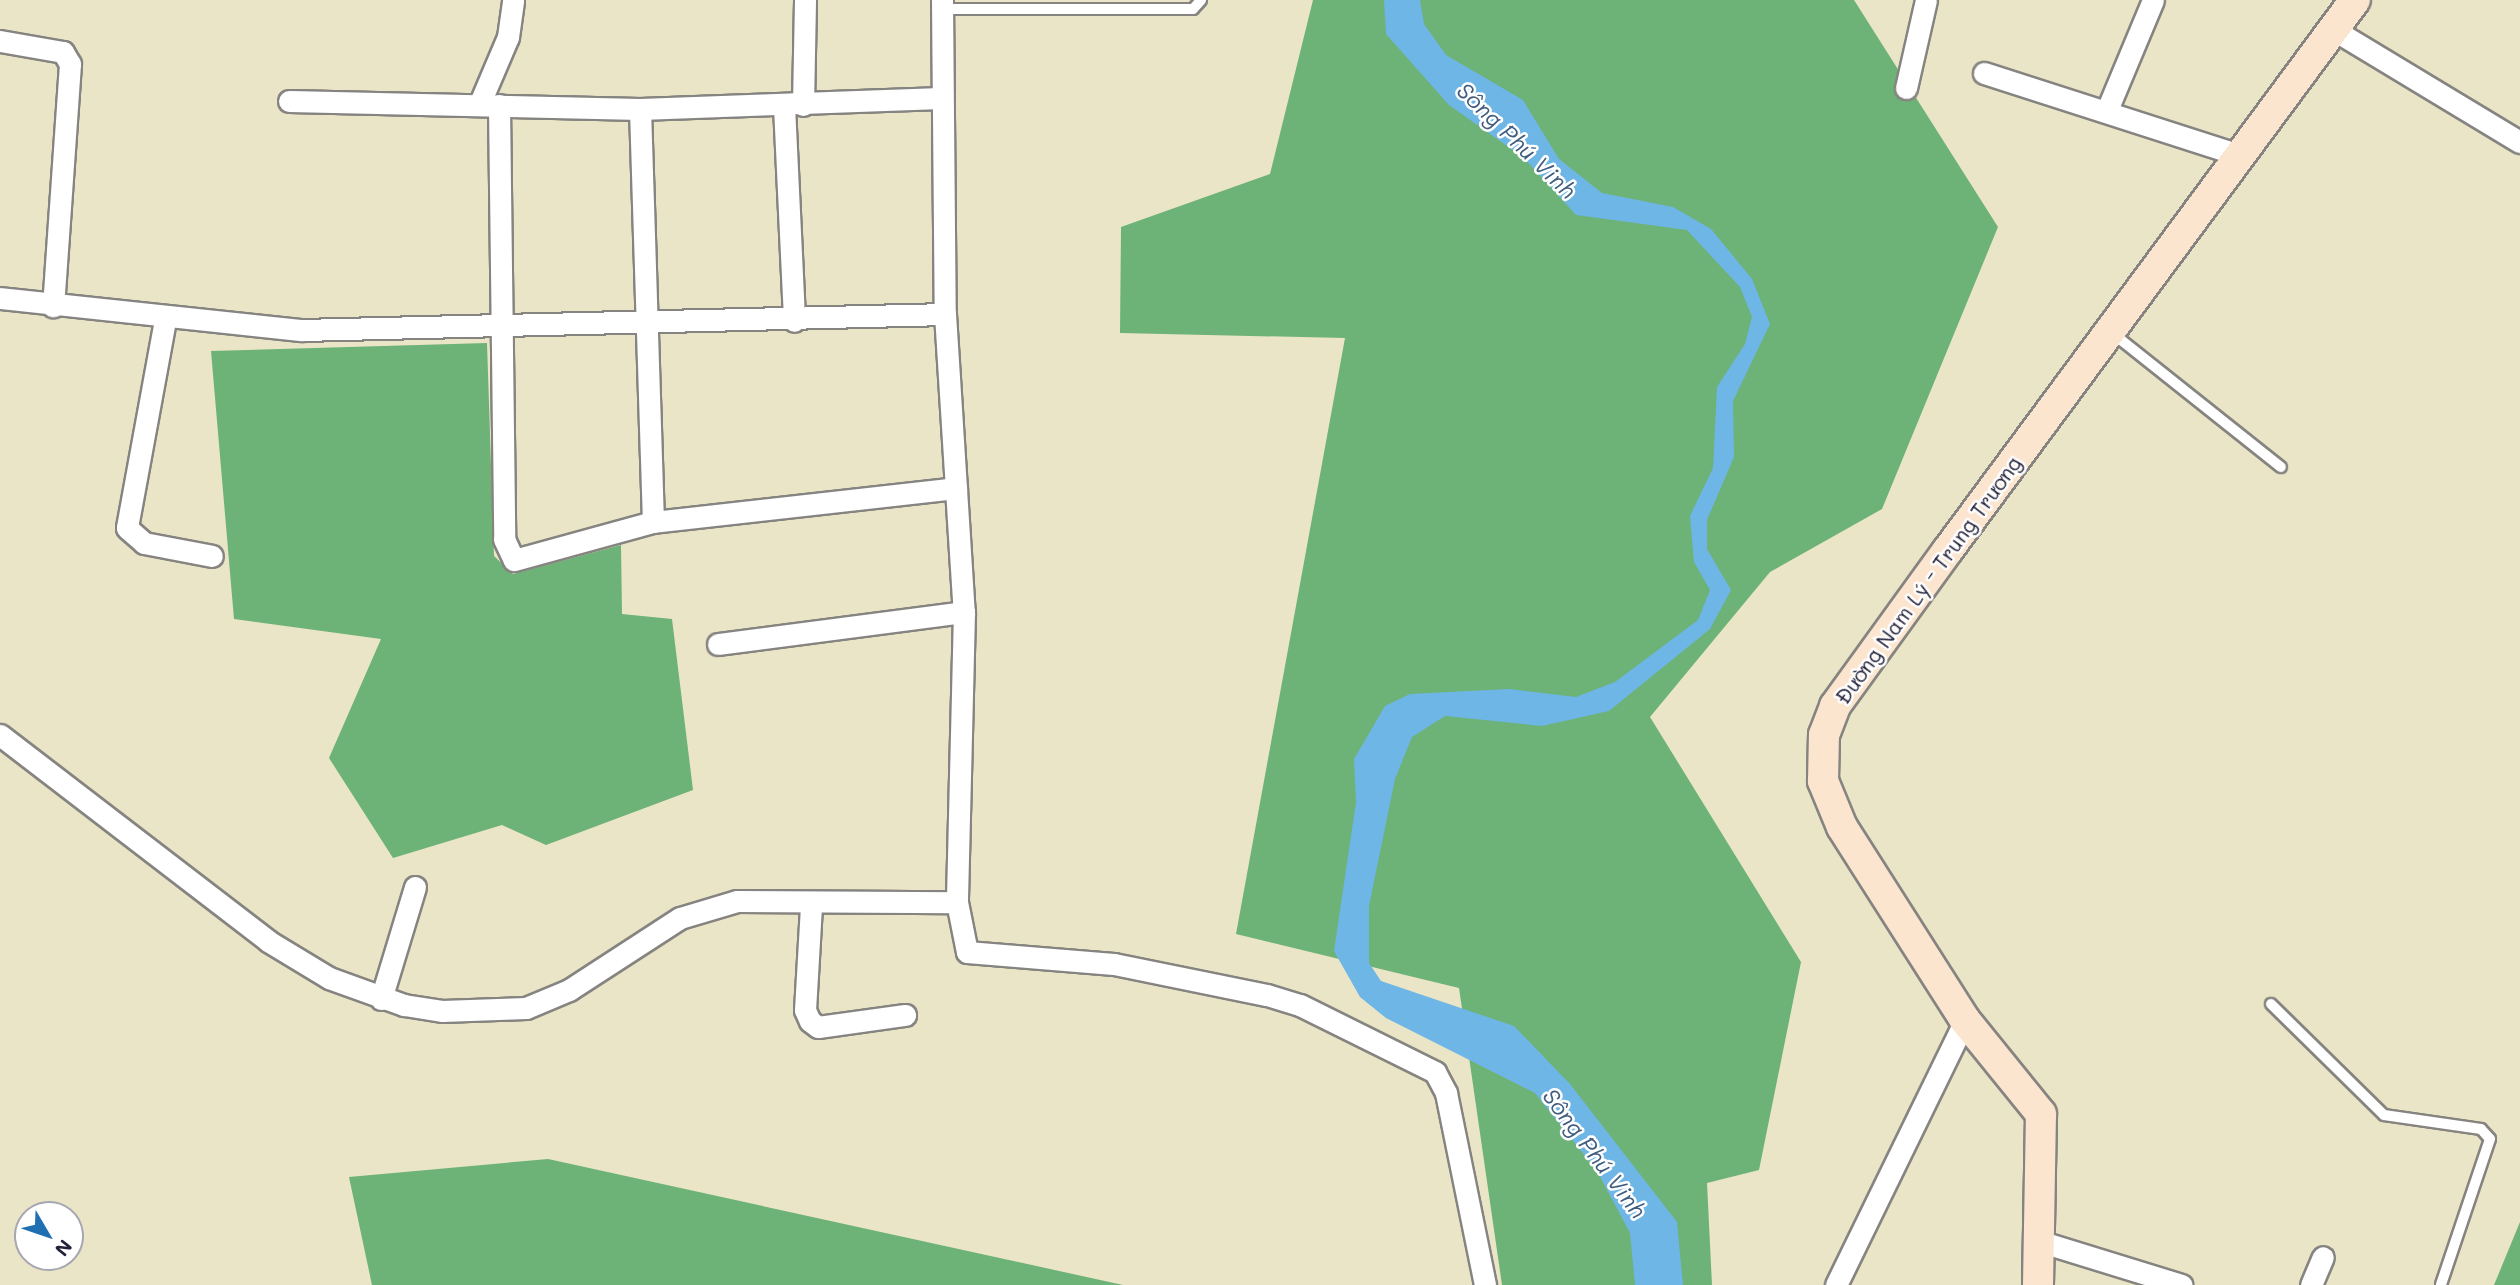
<!DOCTYPE html>
<meta charset="utf-8">
<style>
body{margin:0}
#map{position:relative;width:2520px;height:1285px;overflow:hidden;background:#eae5c6;font-family:Mali,sans-serif}
div>[style]{position:absolute}
.forest>*{inset:0;background:#6db276}
.water>*{inset:0;background:#6eb6e6}
.roads{filter:drop-shadow(2px 0 #868480) drop-shadow(-2px 0 #868480) drop-shadow(0 2px #868480) drop-shadow(0 -2px #868480)}
.service>*{height:10px;margin:-5px;padding:0 5px;transform-origin:5px;border-radius:5px;background:#fff}
.minor>*{height:21px;margin:-10.5px;padding:0 10.5px;transform-origin:10.5px;border-radius:10.5px;background:#fff}
.secondary>*{height:30px;margin:-15px;padding:0 15px;transform-origin:15px;border-radius:15px;background:#fbe5cf}
span{translate:-50% -50%;white-space:nowrap;text-align:center;line-height:1.15;-webkit-text-stroke:5px #fff;paint-order:stroke}
.street-label{font-size:21px;color:#22223b}
.water-label{font-size:23px;color:#405d7f;font-style:italic}
.north{position:absolute;left:14px;top:1201px;width:70px;height:70px;box-sizing:border-box;background:#fff;border:2px solid #a7a7b1;border-radius:50%;rotate:129deg;font-size:19px;font-weight:700;line-height:28px;text-align:center;color:#22223b}
.north::after{content:'';display:block;margin:auto;width:24px;height:32px;background:#1f6fb2;clip-path:polygon(50% 0,100% 100%,50% 72%,0 100%)}
</style>
<div id="map">
<div class="forest">
<div style="clip-path:polygon(1313px 0,1854px 0,1998px 227px,1882px 509px,1770px 572px,1650px 717px,1801px 962px,1759px 1170px,1707px 1183px,1712px 1285px,1502px 1285px,1459px 988px,1236px 934px,1345px 338px,1120px 333px,1121px 227px,1270px 174px)"></div>
<div style="clip-path:polygon(487px 343px,494px 556px,513px 574px,621px 545px,622px 614px,672px 619px,693px 790px,546px 845px,502px 825px,393px 858px,329px 758px,381px 639px,234px 619px,211px 351px)"></div>
<div style="clip-path:polygon(548px 1159px,1123px 1285px,372px 1285px,349px 1177px)"></div>
<div style="clip-path:polygon(2520px 1222px,2520px 1285px,2494px 1285px)"></div>
</div>
<div class="water">
<div style="clip-path:polygon(1384px 0,1420px 0,1424px 24px,1446px 55px,1523px 100px,1559px 159px,1602px 193px,1673px 207px,1711px 229px,1752px 279px,1770px 324px,1733px 401px,1734px 457px,1707px 520px,1707px 549px,1731px 590px,1710px 629px,1609px 711px,1542px 726px,1445px 716px,1412px 737px,1395px 779px,1369px 906px,1369px 963px,1381px 981px,1514px 1026px,1570px 1084px,1677px 1222px,1683px 1285px,1635px 1285px,1630px 1233px,1597px 1171px,1535px 1093px,1386px 1018px,1360px 997px,1334px 951px,1356px 802px,1354px 759px,1385px 706px,1410px 694px,1509px 689px,1576px 697px,1615px 682px,1698px 620px,1710px 590px,1694px 562px,1690px 516px,1713px 468px,1717px 387px,1745px 344px,1752px 317px,1740px 287px,1687px 230px,1576px 215px,1524px 158px,1449px 105px,1386px 34px)"></div>
</div>
<div class="roads">
<div class="service">
<div style="left:942px;top:9px;width:251px"></div>
<div style="left:1193px;top:9px;width:12px;rotate:-48deg"></div>
<div style="left:2111px;top:332px;width:217px;rotate:38.5deg"></div>
<div style="left:2271px;top:1004px;width:158px;rotate:44.5deg"></div>
<div style="left:2384px;top:1115px;width:98px;rotate:8.2deg"></div>
<div style="left:2481px;top:1129px;width:13px;rotate:48deg"></div>
<div style="left:2490px;top:1139px;width:154px;rotate:108.6deg"></div>
</div>
<div class="minor">
<div style="left:942px;top:0;width:314px;rotate:89.5deg"></div>
<div style="left:945px;top:314px;width:299px;rotate:86.4deg"></div>
<div style="left:964px;top:612px;width:290px;rotate:91.4deg"></div>
<div style="left:957px;top:902px;width:51px;rotate:78.7deg"></div>
<div style="left:967px;top:952px;width:147px;rotate:4.7deg"></div>
<div style="left:1114px;top:964px;width:156px;rotate:11.5deg"></div>
<div style="left:1267px;top:995px;width:34px;rotate:17deg"></div>
<div style="left:1300px;top:1005px;width:151px;rotate:26.4deg"></div>
<div style="left:1435px;top:1072px;width:24px;rotate:62deg"></div>
<div style="left:1446px;top:1093px;width:196px;rotate:78.5deg"></div>
<div style="left:2334px;top:30px;width:217px;rotate:31.1deg"></div>
<div style="left:0;top:41px;width:64px;rotate:9.9deg"></div>
<div style="left:63px;top:52px;width:14px;rotate:60deg"></div>
<div style="left:70px;top:64px;width:243px;rotate:94deg"></div>
<div style="left:1984px;top:73px;width:269px;rotate:17.8deg"></div>
<div style="left:1906px;top:88px;width:90px;rotate:-77.2deg"></div>
<div style="left:289px;top:101px;width:351px;rotate:1.3deg"></div>
<div style="left:640px;top:109px;width:301px;rotate:-2.1deg"></div>
<div style="left:479px;top:105px;width:74px;rotate:-66.9deg"></div>
<div style="left:508px;top:37px;width:37px;rotate:-82deg"></div>
<div style="left:499px;top:105px;width:434px;rotate:89.3deg"></div>
<div style="left:504px;top:539px;width:23px;rotate:65deg"></div>
<div style="left:514px;top:560px;width:144px;rotate:-15.3deg"></div>
<div style="left:653px;top:522px;width:305px;rotate:-6.4deg"></div>
<div style="left:803px;top:105px;width:105px;rotate:-88.9deg"></div>
<div style="left:784px;top:106px;width:215px;rotate:87.3deg"></div>
<div style="left:640px;top:109px;width:413px;rotate:88.2deg"></div>
<div style="left:2107px;top:110px;width:119px;rotate:-67.3deg"></div>
<div style="left:0;top:298px;width:303px;rotate:6.1deg"></div>
<div style="left:301px;top:330px;width:644px;rotate:-1.42deg"></div>
<div style="left:165px;top:320px;width:211px;rotate:100.4deg"></div>
<div style="left:127px;top:528px;width:23px;rotate:41deg"></div>
<div style="left:144px;top:543px;width:69px;rotate:10.8deg"></div>
<div style="left:718px;top:644px;width:248px;rotate:-7.4deg"></div>
<div style="left:0;top:735px;width:338px;rotate:37.5deg"></div>
<div style="left:268px;top:941px;width:71px;rotate:31.2deg"></div>
<div style="left:329px;top:978px;width:80px;rotate:19.8deg"></div>
<div style="left:404px;top:1005px;width:38px;rotate:9deg"></div>
<div style="left:442px;top:1011px;width:84px;rotate:-2deg"></div>
<div style="left:526px;top:1008px;width:47px;rotate:-22.7deg"></div>
<div style="left:569px;top:990px;width:132px;rotate:-33deg"></div>
<div style="left:680px;top:918px;width:59px;rotate:-16.6deg"></div>
<div style="left:737px;top:901px;width:220px;rotate:0.3deg"></div>
<div style="left:811px;top:906px;width:104px;rotate:93.3deg"></div>
<div style="left:805px;top:1010px;width:12px;rotate:66deg"></div>
<div style="left:810px;top:1021px;width:10px;rotate:37deg"></div>
<div style="left:818px;top:1027px;width:88px;rotate:-7.9deg"></div>
<div style="left:381px;top:999px;width:117px;rotate:-73.1deg"></div>
<div style="left:2042px;top:1242px;width:146px;rotate:17.1deg"></div>
<div style="left:1836px;top:1285px;width:295px;rotate:-64deg"></div>
<div style="left:2311px;top:1285px;width:30px;rotate:-67deg"></div>
</div>
<div class="secondary">
<div style="left:2038px;top:1285px;width:171px;rotate:-89deg"></div>
<div style="left:2041px;top:1114px;width:121px;rotate:-129deg"></div>
<div style="left:1965px;top:1020px;width:229px;rotate:-122.5deg"></div>
<div style="left:1842px;top:827px;width:50px;rotate:-112.4deg"></div>
<div style="left:1823px;top:781px;width:46px;rotate:-88.8deg"></div>
<div style="left:1824px;top:735px;width:31px;rotate:-69deg"></div>
<div style="left:1835px;top:706px;width:193px;rotate:-54.1deg"></div>
<div style="left:1948px;top:550px;width:684px;rotate:-53.5deg"></div>
</div>
</div>
<div class="street-label">
<span style="left:1928px;top:580px;rotate:-54deg">Đường Nam Lý - Trung Trương</span>
</div>
<div class="water-label">
<span style="left:1517px;top:140px;rotate:44deg">Sông Phú Vinh</span>
<span style="left:1595px;top:1153px;rotate:53deg">Sông Phú Vinh</span>
</div>
<div class="north">N</div>
</div>
